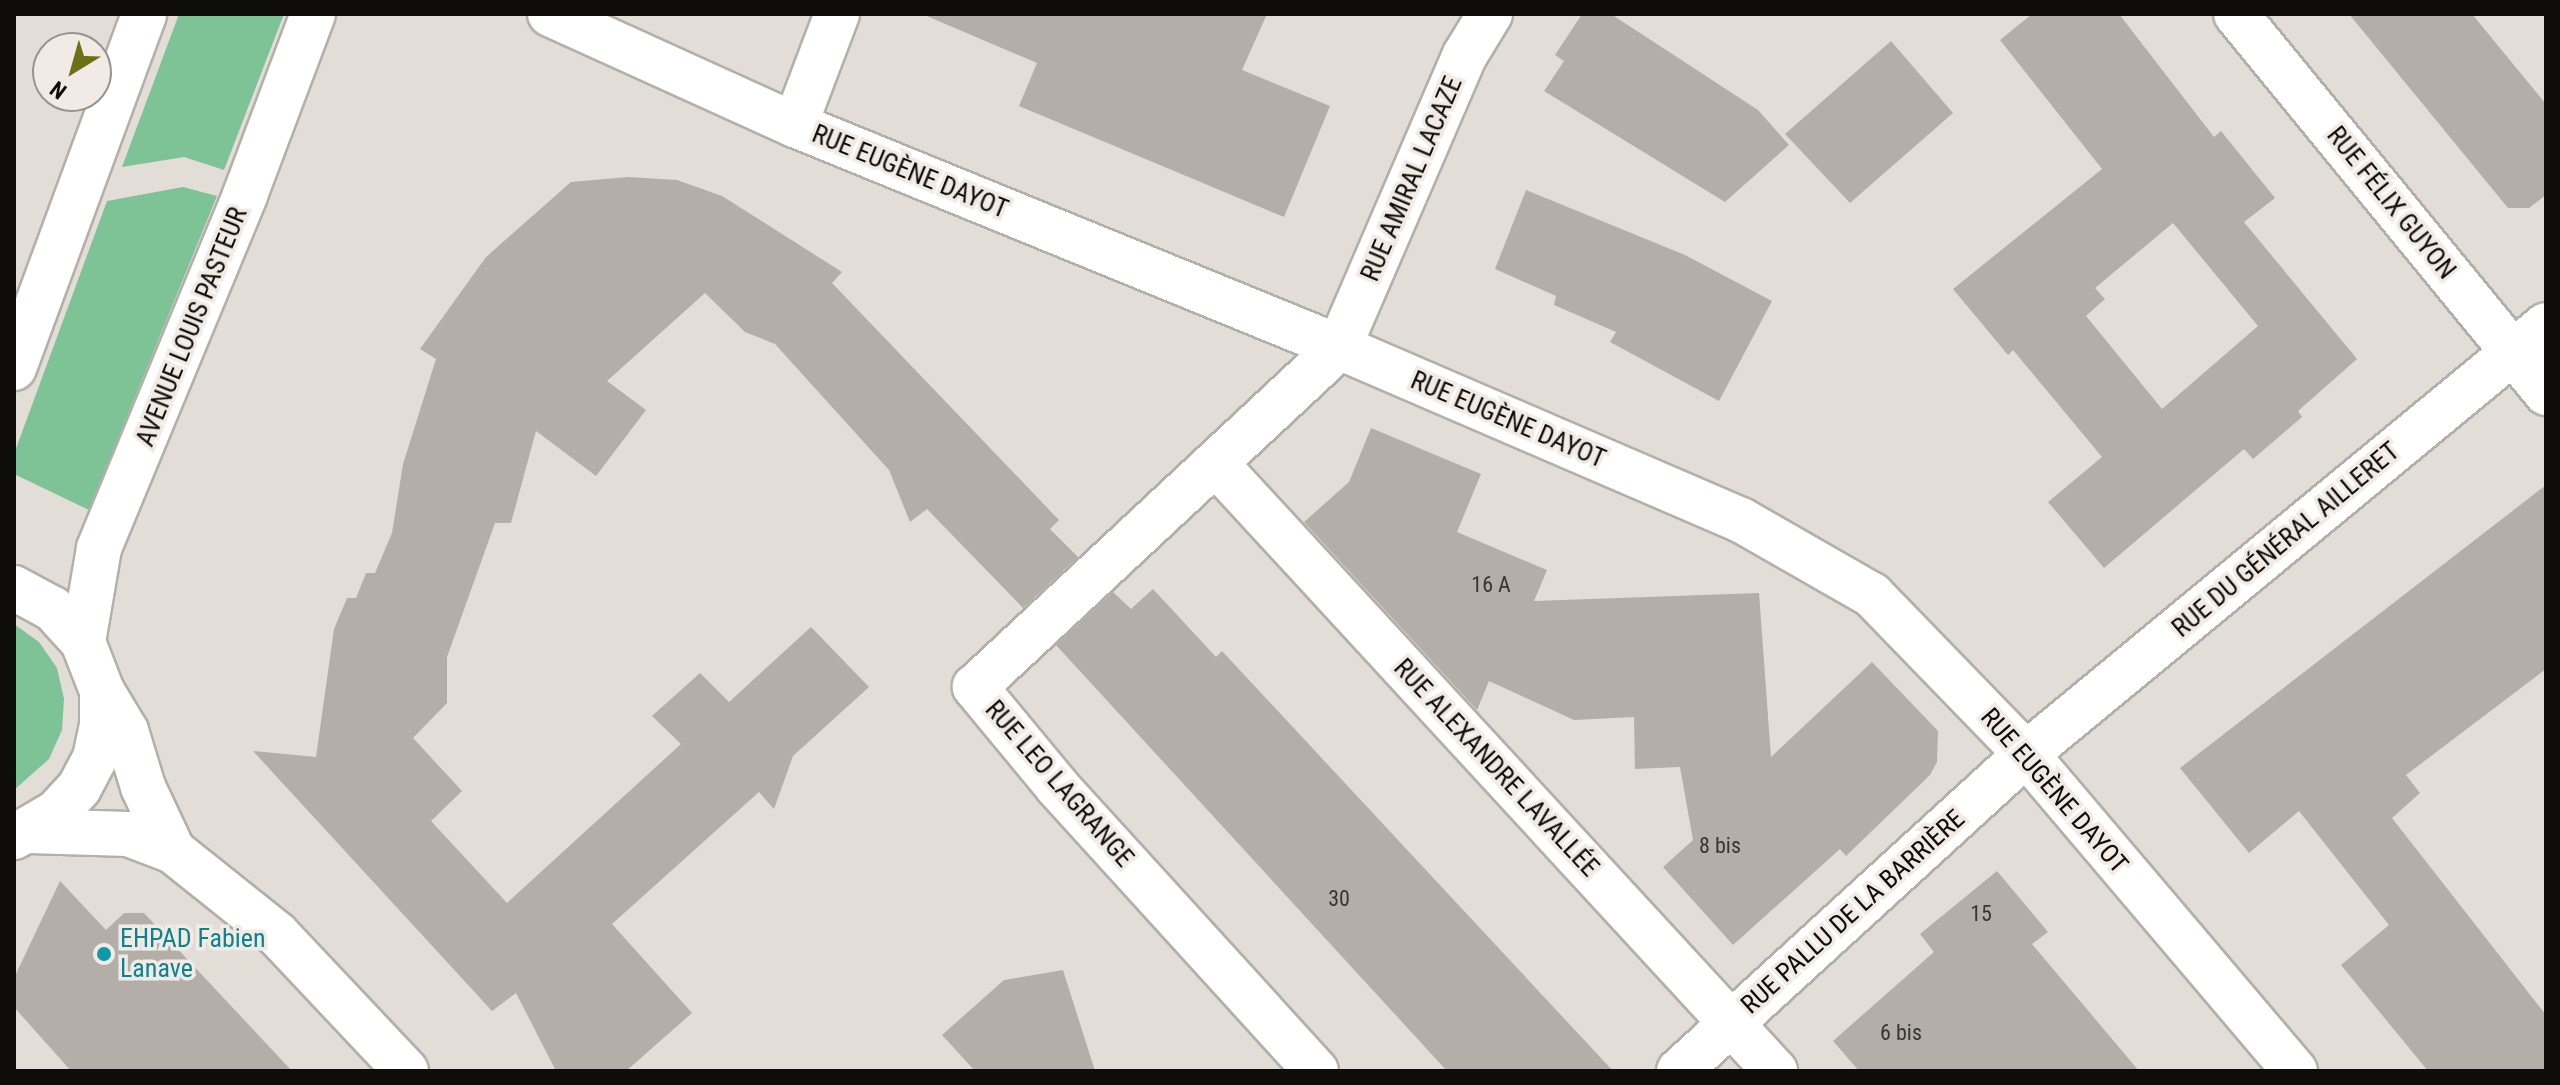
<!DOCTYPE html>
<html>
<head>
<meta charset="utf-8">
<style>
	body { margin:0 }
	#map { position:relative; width:2560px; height:1085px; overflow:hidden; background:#e3ddd8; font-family:"Roboto Condensed",sans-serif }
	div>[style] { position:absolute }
	.green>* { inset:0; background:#7dc396 }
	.building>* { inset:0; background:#b3aea8 }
	.roads { filter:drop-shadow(2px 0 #b5afa9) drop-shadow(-2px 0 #b5afa9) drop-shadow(0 2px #b5afa9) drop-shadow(0 -2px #b5afa9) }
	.street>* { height:44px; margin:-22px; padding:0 22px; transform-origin:22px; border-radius:22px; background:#fff }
	.secondary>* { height:44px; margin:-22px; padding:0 22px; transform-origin:22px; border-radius:22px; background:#fff }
	.primary>* { height:44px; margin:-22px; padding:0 22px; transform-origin:22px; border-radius:22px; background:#fff }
	.dots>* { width:22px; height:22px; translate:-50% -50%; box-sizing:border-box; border:4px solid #f1eae5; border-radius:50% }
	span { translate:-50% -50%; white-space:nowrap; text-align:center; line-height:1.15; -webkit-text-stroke:7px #f1eae5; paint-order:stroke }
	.number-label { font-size:22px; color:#383532 }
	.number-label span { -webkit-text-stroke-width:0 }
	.street-label { font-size:26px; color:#0f0d0b }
	.culture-label { font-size:26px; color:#0d838f }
	.left { translate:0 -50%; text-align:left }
	.frame { position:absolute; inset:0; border:16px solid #0f0d0b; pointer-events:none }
	.north { position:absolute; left:32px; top:32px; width:80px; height:80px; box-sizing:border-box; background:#f1eae5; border:2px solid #97928e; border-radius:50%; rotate:217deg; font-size:22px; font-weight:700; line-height:32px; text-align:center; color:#0f0d0b }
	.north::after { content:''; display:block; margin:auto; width:28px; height:36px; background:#6d7015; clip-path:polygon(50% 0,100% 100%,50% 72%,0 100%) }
</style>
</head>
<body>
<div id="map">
	<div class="green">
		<div style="clip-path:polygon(179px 14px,284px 14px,224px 170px,184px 157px,122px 167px)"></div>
		<div style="clip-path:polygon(183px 187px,217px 196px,89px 510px,14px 474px,14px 454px,107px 201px)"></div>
		<div style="clip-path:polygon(14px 624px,39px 642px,57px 668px,64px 699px,62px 730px,49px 759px,14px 790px)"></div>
	</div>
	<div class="building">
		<div style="clip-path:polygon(922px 14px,1267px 14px,1242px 70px,1330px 106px,1284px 217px,1019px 106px,1037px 63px)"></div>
		<div style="clip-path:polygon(1582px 14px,1611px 14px,1758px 110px,1789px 145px,1725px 202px,1544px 91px,1564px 61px,1555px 55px)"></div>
		<div style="clip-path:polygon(evenodd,2032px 14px,2119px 14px,2214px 137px,2221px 131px,2275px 198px,2244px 222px,2357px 359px,2298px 411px,2302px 417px,2253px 459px,2244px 449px,2104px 568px,2048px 502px,2102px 457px,2013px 350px,2008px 355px,1953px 289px,2102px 169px,2000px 40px,2032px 14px,2173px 223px,2258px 326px,2162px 409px,2086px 316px,2105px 299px,2095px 288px,2173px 223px)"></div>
		<div style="clip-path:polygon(2349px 14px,2472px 14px,2546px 104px,2546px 195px,2529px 208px,2508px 208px)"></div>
		<div style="clip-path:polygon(1891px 41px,1953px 113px,1850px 203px,1785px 134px)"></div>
		<div style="clip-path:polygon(628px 177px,677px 180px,722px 196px,842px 272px,832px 283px,1059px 520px,1050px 529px,1078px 557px,1023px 608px,927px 509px,910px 522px,889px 470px,775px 344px,745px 332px,705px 293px,607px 381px,646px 410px,596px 476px,536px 431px,511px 523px,495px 523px,447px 657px,447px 703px,413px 738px,462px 791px,431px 821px,507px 903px,681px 744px,652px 716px,700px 673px,729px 702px,811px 627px,869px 687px,793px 756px,774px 809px,759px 792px,612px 924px,692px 1013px,626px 1071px,556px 1071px,516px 993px,492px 1011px,253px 751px,316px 757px,334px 629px,347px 598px,356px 598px,366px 573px,375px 573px,392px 533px,403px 464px,436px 359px,420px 349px,486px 257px,571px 182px)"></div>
		<div style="clip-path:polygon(1526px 190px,1685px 255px,1772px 301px,1719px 401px,1610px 342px,1616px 332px,1554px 305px,1556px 296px,1495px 269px)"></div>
		<div style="clip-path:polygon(1371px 428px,1481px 474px,1457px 532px,1547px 570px,1534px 601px,1759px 593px,1771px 757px,1872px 662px,1938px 731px,1937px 762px,1930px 775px,1846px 856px,1840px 849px,1733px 945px,1663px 867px,1693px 840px,1680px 767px,1635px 769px,1634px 717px,1574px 720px,1489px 681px,1477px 710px,1304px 522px,1349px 482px)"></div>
		<div style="clip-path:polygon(2546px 485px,2546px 669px,2406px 775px,2420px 793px,2392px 818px,2546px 1015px,2546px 1071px,2428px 1071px,2341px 965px,2389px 925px,2299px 811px,2249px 853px,2180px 768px)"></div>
		<div style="clip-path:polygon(1153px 589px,1216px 657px,1222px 651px,1613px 1071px,1447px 1071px,1056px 645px,1113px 592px,1131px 609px)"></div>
		<div style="clip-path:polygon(1997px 871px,2048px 932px,2032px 944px,2139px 1071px,1859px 1071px,1833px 1041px,1934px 952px,1920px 934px)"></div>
		<div style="clip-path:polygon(60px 881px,106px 930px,124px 913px,144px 913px,292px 1071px,71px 1071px,14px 1007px,14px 978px)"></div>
		<div style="clip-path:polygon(1063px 970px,1095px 1071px,975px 1071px,942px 1035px,1004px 980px)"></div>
	</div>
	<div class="roads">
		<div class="street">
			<div style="left:550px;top:14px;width:269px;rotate:24.4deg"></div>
			<div style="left:795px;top:125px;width:588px;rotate:22.2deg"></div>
			<div style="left:1339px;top:347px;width:438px;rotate:23.3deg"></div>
			<div style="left:1741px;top:520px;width:151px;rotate:29.8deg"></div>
			<div style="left:1872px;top:595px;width:221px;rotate:45.9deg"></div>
			<div style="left:2026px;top:754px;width:416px;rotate:49.7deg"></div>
			<div style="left:2236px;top:14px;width:490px;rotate:50.7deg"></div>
			<div style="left:795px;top:125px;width:119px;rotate:-69.3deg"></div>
			<div style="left:1217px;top:465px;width:824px;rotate:47.36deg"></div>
			<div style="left:1316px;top:1071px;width:385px;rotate:-132.3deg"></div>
			<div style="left:1057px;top:786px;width:129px;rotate:-129.6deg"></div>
			<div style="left:975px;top:687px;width:498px;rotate:-43deg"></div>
			<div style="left:1339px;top:347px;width:318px;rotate:-66.7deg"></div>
			<div style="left:1465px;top:55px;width:48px;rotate:-58.6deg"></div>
			<div style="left:1679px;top:1071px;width:470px;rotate:-42.4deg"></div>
			<div style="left:2026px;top:754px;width:674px;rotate:-39.52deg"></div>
		</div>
		<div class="secondary">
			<div style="left:102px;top:691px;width:47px;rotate:59deg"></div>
			<div style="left:126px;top:731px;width:59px;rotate:73.1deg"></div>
			<div style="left:143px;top:787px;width:71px;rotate:64.9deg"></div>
			<div style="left:29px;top:831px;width:99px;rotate:1.7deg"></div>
			<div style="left:128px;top:834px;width:48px;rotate:20.7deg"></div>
			<div style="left:173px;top:851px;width:133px;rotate:38.6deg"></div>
			<div style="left:277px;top:934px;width:188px;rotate:46.7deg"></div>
		</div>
		<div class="primary">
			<div style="left:14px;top:368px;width:377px;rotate:-69.8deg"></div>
			<div style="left:14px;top:588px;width:44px;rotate:28.3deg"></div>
			<div style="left:53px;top:609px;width:45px;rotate:47.7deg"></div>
			<div style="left:83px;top:642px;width:53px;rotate:68.8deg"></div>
			<div style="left:102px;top:691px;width:34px;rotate:90deg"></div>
			<div style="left:102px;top:725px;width:34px;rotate:102deg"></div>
			<div style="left:95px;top:758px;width:34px;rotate:118deg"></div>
			<div style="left:79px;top:788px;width:33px;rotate:133deg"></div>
			<div style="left:57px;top:812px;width:50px;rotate:149.8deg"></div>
			<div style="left:83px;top:642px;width:95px;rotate:-80.3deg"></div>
			<div style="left:99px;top:548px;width:382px;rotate:-67.5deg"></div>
			<div style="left:245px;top:195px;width:193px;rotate:-69.4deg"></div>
		</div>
	</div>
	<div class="dots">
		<div style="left:104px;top:954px;background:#0f9aa8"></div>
	</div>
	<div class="number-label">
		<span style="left:1491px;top:585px">16 A</span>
		<span style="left:1720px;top:846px">8 bis</span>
		<span style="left:1339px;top:899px">30</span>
		<span style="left:1981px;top:914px">15</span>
		<span style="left:1901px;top:1033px">6 bis</span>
	</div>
	<div class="street-label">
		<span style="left:910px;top:172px;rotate:22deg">RUE EUGÈNE DAYOT</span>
		<span style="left:1412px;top:179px;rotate:-67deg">RUE AMIRAL LACAZE</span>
		<span style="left:2391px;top:203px;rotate:51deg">RUE FÉLIX GUYON</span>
		<span style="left:192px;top:327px;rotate:-68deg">AVENUE LOUIS PASTEUR</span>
		<span style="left:1508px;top:420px;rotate:23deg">RUE EUGÈNE DAYOT</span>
		<span style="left:2286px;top:540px;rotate:-40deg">RUE DU GÉNÉRAL AILLERET</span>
		<span style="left:1496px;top:768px;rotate:47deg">RUE ALEXANDRE LAVALLÉE</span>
		<span style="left:1059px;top:784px;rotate:49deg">RUE LEO LAGRANGE</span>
		<span style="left:2054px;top:791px;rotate:49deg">RUE EUGÈNE DAYOT</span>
		<span style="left:1853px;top:912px;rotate:-42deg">RUE PALLU DE LA BARRIÈRE</span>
	</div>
	<div class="culture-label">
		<span class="left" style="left:120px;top:954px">EHPAD Fabien<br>Lanave</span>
	</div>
	<div class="frame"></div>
	<div class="north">N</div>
</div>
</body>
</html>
